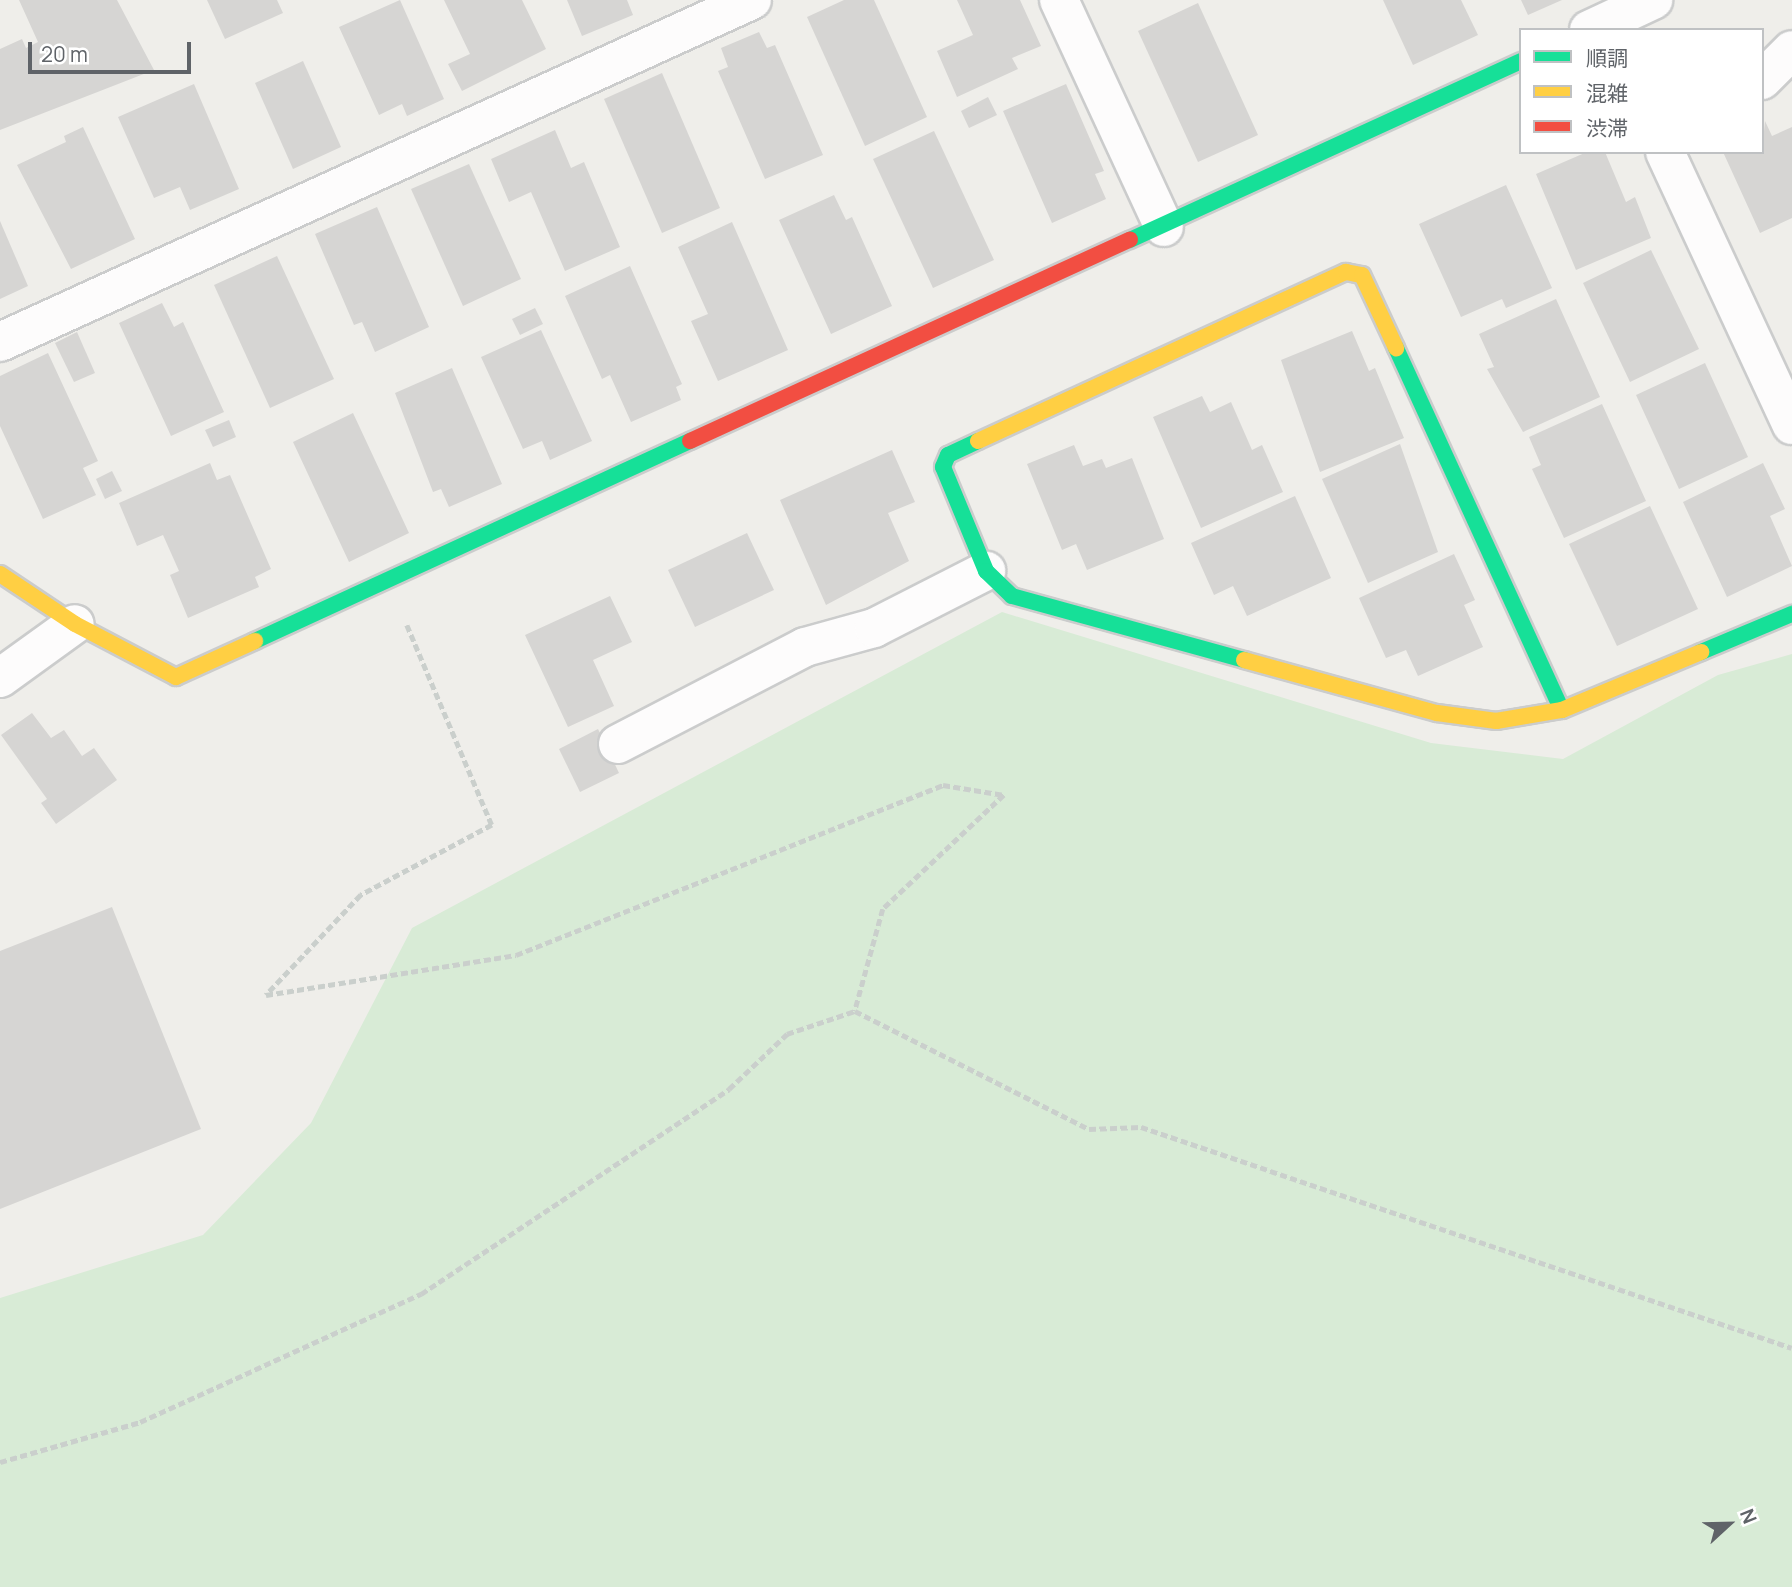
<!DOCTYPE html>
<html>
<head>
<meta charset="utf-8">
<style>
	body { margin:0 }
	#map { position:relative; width:1792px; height:1587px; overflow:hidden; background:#efeeea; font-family:Manrope,"Noto Sans JP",sans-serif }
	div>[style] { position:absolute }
	.green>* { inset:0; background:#d8ebd6 }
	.building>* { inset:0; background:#d6d5d3 }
	.path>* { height:4.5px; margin-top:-2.25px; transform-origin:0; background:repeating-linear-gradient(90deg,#cacfcc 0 7px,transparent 0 10.5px) }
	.roads { filter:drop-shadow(2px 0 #cbcccc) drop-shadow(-2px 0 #cbcccc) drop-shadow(0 2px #cbcccc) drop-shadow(0 -2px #cbcccc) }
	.street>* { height:38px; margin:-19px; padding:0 19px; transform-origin:19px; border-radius:19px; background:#fdfcfc }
	.fast>* { height:16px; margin:-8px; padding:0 8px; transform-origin:8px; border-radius:8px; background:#16e098 }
	.slow>* { height:16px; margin:-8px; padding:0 8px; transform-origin:8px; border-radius:8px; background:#ffcf43 }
	.jam>* { height:16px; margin:-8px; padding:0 8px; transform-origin:8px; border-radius:8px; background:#f24e42 }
	span { translate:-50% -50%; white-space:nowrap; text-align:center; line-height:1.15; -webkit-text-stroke:5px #fff; paint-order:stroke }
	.legend { position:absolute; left:1519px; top:28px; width:245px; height:126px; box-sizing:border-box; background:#fff; border:2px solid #bfc1c3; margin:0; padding:9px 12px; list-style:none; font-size:21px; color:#5f6368 }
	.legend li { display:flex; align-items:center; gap:14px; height:35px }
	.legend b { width:35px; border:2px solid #bfc1c3 }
	.north { position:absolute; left:1694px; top:1489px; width:70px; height:70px; -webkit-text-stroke:5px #fff; paint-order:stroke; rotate:68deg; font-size:19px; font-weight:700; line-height:28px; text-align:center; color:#5f6368 }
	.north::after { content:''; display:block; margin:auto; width:24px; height:32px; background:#5f6368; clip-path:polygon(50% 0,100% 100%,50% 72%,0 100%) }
	.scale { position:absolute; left:28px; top:42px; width:163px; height:32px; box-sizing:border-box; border:4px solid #5f6368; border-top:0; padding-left:9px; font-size:21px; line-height:24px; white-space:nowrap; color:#5f6368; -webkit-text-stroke:5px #fff; paint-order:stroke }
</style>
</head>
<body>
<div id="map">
	<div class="green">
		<div style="clip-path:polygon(1002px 612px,1431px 743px,1563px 759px,1718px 675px,1792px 654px,1792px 1587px,0 1587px,0 1298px,203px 1235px,311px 1123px,412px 928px)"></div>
	</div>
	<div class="building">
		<div style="clip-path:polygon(19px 0,117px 0,154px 70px,0 130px,0 49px,22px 39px,26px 48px,38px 42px)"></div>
		<div style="clip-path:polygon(207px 0,277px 0,283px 13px,225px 39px)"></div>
		<div style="clip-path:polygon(400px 0,444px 99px,407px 116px,402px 104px,379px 115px,339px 27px)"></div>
		<div style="clip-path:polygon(444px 0,522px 0,546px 49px,462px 91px,448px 64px,470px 54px)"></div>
		<div style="clip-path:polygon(567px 0,627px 0,633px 15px,582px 36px)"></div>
		<div style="clip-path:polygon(844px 0,874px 0,927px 117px,865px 146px,807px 17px)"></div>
		<div style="clip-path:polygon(957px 0,1020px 0,1041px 46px,1012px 58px,1018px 69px,957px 97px,937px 51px,973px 35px)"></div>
		<div style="clip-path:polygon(1383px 0,1461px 0,1478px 35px,1413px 65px)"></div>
		<div style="clip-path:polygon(1521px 0,1562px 0,1528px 15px)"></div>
		<div style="clip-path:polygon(1198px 3px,1258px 135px,1198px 162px,1138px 31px)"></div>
		<div style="clip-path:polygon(759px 32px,767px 48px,775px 45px,823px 155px,765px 179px,718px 71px,728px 67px,721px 48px)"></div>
		<div style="clip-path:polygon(303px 61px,341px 147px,293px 169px,255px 83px)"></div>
		<div style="clip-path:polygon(662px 73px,720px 208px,662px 233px,604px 99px)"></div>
		<div style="clip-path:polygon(194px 84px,239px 189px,190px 210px,180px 187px,154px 198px,118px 117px)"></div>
		<div style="clip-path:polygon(1066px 84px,1104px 171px,1095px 174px,1106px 199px,1052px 223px,1003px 111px)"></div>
		<div style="clip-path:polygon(988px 97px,997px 115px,969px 128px,961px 111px)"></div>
		<div style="clip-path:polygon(1765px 121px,1772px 136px,1792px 127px,1792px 218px,1760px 233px,1723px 152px,1762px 152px)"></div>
		<div style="clip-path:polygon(83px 127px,135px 239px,71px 269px,17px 165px,66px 142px,64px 136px)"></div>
		<div style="clip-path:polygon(555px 130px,571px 168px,584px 162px,620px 247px,565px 271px,531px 192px,509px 202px,491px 159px)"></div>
		<div style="clip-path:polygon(934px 131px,994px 260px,933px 288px,873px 159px)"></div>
		<div style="clip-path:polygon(1587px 152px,1605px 152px,1626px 202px,1635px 197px,1651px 238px,1576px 270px,1536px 174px)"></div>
		<div style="clip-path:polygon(469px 164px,521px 279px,463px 306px,411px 189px)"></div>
		<div style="clip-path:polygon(1506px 185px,1552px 288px,1506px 308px,1502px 299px,1461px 317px,1419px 224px)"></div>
		<div style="clip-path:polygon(834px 195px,846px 220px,852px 217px,892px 306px,831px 334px,779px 220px)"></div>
		<div style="clip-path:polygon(377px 207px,429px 327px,375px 352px,362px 322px,354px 325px,315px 234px)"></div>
		<div style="clip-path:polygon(0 221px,28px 286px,0 299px)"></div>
		<div style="clip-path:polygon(732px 222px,788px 350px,718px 381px,691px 321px,708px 314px,678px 247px)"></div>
		<div style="clip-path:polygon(1651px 250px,1699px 349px,1630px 382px,1583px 283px)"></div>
		<div style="clip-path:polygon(277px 256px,334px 379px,270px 408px,214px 285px)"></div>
		<div style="clip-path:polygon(630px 266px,682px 384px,676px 387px,681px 400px,631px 422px,610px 375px,602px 379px,565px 296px)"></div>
		<div style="clip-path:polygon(1556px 299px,1600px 397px,1523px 432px,1487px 369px,1494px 367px,1479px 334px)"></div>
		<div style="clip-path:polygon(162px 303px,174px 327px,183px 322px,224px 412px,171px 436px,119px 323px)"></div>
		<div style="clip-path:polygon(535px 308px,543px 324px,520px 335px,512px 319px)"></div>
		<div style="clip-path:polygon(541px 330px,592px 441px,550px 460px,542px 441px,523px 449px,481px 357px)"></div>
		<div style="clip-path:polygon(1352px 331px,1369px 371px,1375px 368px,1404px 438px,1320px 472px,1281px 360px)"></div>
		<div style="clip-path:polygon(77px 332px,95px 373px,74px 382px,55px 343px)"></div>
		<div style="clip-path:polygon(48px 353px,98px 461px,83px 468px,96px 495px,43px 519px,0 426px,0 376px)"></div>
		<div style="clip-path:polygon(1705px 363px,1748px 457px,1679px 489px,1636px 395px)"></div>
		<div style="clip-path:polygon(452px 368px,502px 484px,449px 507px,441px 489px,433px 492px,395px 393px)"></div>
		<div style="clip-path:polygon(1202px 396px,1210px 412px,1231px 402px,1252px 450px,1262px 445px,1283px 492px,1201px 528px,1153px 417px)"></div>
		<div style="clip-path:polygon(1602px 404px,1646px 501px,1564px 538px,1532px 469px,1541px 465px,1529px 437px)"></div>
		<div style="clip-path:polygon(353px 413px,409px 533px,349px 562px,293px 442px)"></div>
		<div style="clip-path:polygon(229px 420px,236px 437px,213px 447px,205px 430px)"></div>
		<div style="clip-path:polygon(1400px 444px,1438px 552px,1368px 583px,1322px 479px)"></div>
		<div style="clip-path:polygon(1074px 445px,1083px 466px,1102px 459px,1106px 468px,1132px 458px,1164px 539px,1087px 570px,1076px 544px,1062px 550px,1027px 464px)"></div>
		<div style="clip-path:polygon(892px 450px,915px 502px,888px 513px,909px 561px,826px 605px,780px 500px)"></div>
		<div style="clip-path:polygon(210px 463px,217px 480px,230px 475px,271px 569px,255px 577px,259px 587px,188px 618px,170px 575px,179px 571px,163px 535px,137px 546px,119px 503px)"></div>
		<div style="clip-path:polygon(1763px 463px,1785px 509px,1770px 516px,1792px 566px,1727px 597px,1683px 502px)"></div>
		<div style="clip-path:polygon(112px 471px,122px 491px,105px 499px,96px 479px)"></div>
		<div style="clip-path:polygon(1295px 496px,1331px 578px,1247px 616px,1233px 586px,1214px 595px,1191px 543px)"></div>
		<div style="clip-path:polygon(1650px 506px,1698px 609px,1617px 646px,1569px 544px)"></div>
		<div style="clip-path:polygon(747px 533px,774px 590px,695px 627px,668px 570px)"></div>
		<div style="clip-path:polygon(1454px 554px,1475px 600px,1464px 605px,1483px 647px,1418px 676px,1406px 650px,1386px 658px,1359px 598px)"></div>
		<div style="clip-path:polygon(610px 596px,632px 642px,593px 660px,614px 706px,568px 727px,525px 635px)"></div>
		<div style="clip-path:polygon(32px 713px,51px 738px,64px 730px,82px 756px,94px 748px,117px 780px,56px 824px,41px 803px,47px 799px,1px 735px)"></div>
		<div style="clip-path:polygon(598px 729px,619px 773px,580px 792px,559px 749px)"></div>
		<div style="clip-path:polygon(112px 907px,201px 1129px,0 1209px,0 951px)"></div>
	</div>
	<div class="path">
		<div style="left:407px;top:625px;width:217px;rotate:67deg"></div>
		<div style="left:492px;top:825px;width:149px;rotate:151.9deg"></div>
		<div style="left:361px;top:895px;width:138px;rotate:133.5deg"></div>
		<div style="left:266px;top:995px;width:253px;rotate:-9.1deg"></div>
		<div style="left:516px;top:955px;width:460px;rotate:-21.7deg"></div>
		<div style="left:943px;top:785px;width:62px;rotate:9.3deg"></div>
		<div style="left:1004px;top:795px;width:166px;rotate:136.7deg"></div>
		<div style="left:883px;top:909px;width:106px;rotate:105.4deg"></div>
		<div style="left:0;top:1462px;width:146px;rotate:-15.9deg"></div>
		<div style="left:140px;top:1422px;width:309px;rotate:-24.5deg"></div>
		<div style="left:421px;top:1294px;width:370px;rotate:-33.6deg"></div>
		<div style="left:729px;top:1089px;width:80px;rotate:-43.5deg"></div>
		<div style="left:787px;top:1034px;width:72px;rotate:-18.7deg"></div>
		<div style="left:855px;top:1011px;width:262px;rotate:26.8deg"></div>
		<div style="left:1089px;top:1129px;width:52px;rotate:-2.2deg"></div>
		<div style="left:1141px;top:1127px;width:687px;rotate:18.75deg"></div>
	</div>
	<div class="roads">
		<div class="street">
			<div style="left:1059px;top:0;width:250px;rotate:65.2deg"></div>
			<div style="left:1589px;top:30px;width:71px;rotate:-25.1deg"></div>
			<div style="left:1762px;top:80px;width:42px;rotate:-45deg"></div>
			<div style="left:1665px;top:152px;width:301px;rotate:65.1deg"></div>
			<div style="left:0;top:342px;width:826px;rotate:-24.46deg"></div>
			<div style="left:0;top:678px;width:92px;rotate:-35.8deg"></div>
			<div style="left:618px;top:744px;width:211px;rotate:-27.4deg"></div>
			<div style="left:805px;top:647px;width:72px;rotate:-15.4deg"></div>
			<div style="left:874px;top:628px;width:126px;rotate:-27deg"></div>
		</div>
		<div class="fast">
			<div style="left:1130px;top:240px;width:430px;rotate:-24.6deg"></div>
			<div style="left:1396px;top:348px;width:398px;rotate:65.4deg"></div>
			<div style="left:978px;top:441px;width:33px;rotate:155deg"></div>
			<div style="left:948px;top:455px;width:13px;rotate:113deg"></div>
			<div style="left:943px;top:467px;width:113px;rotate:67.5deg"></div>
			<div style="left:986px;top:571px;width:36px;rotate:44deg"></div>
			<div style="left:1012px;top:596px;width:241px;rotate:15.4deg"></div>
			<div style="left:255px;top:641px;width:479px;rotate:-24.7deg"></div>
			<div style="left:1701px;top:652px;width:99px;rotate:-22.7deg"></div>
		</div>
		<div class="slow">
			<div style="left:978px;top:441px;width:405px;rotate:-24.7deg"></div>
			<div style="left:1346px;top:272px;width:16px;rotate:11deg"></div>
			<div style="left:1362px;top:275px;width:81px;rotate:65deg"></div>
			<div style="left:0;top:574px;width:90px;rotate:33.7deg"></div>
			<div style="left:75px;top:624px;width:114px;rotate:27.7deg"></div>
			<div style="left:176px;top:677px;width:87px;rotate:-24.5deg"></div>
			<div style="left:1244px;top:660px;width:200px;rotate:15.4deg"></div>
			<div style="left:1437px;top:713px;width:60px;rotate:7.7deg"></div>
			<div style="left:1496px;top:721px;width:67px;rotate:-9.5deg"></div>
			<div style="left:1562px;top:710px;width:151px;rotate:-22.6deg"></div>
		</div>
		<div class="jam">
			<div style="left:690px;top:441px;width:484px;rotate:-24.6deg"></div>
		</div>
	</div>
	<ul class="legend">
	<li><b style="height:9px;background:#16e098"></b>順調</li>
	<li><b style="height:9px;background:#ffcf43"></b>混雑</li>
	<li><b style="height:9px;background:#f24e42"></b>渋滞</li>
	</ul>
	<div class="north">N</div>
	<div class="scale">20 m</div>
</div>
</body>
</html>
